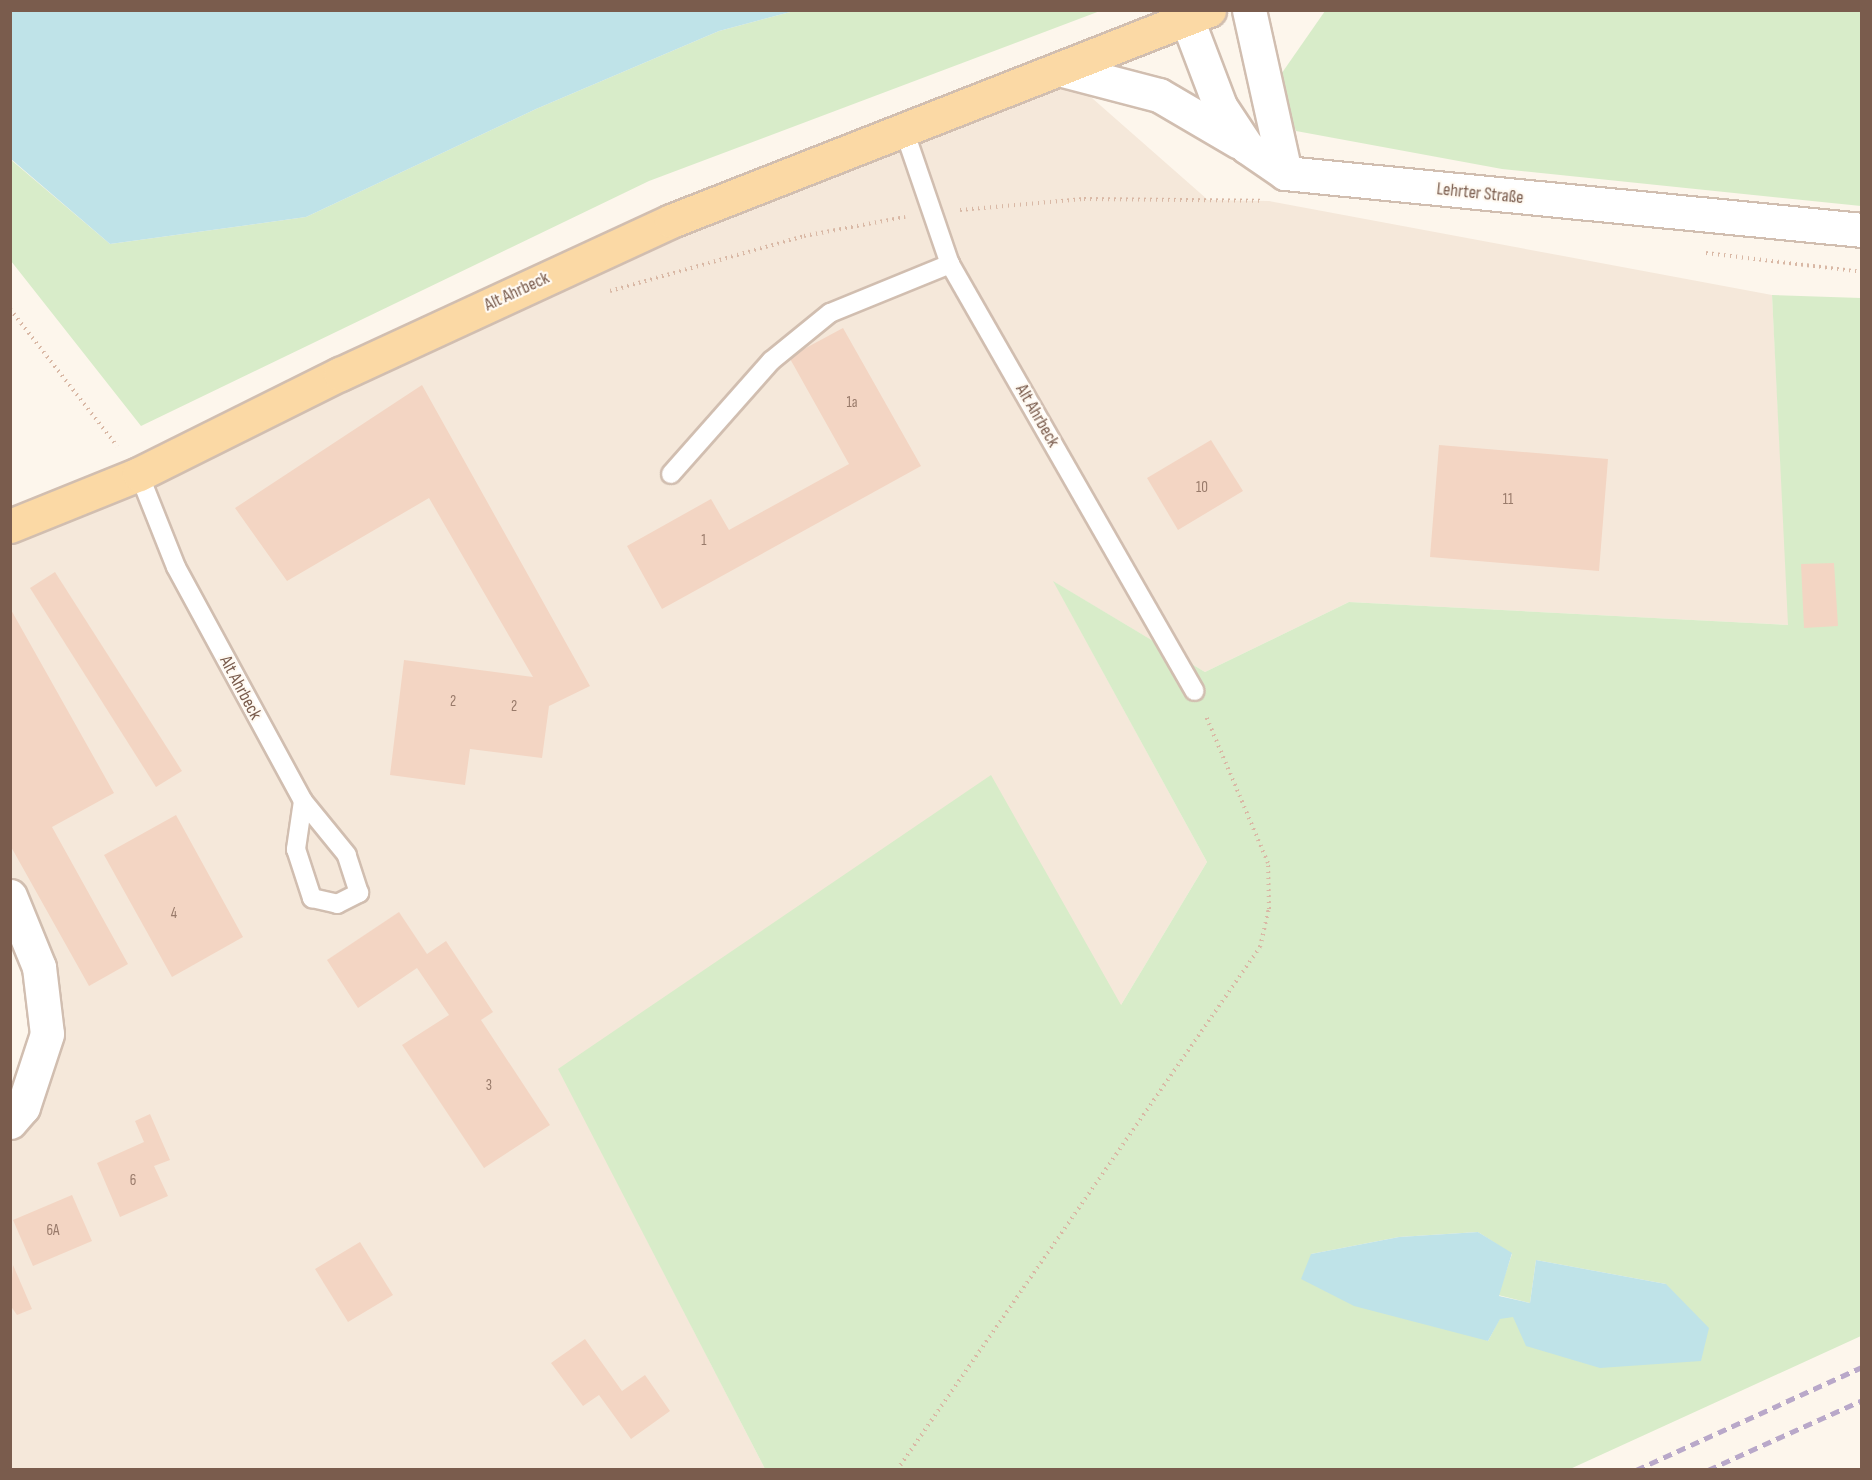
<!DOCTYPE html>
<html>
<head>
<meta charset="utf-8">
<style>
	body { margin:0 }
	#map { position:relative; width:1872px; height:1480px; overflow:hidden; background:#fdf6ec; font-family:"Sofia Sans Condensed",sans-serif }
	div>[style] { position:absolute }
	.residential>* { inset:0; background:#f5e8da }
	.green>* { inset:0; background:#d8ecc9 }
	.water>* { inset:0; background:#bfe3e8 }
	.building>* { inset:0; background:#f3d5c3 }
	.path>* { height:4px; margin-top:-2px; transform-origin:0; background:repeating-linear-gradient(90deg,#d9b8a5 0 1.5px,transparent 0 6px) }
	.roads { filter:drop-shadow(2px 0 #d1beb0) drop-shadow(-2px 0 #d1beb0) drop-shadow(0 2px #d1beb0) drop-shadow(0 -2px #d1beb0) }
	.service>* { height:18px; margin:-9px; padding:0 9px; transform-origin:9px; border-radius:9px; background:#fff }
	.minor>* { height:33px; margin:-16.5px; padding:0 16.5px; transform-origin:16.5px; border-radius:16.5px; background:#fff }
	.primary>* { height:33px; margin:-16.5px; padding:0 16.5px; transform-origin:16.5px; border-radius:16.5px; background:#fbd9a5 }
	.rail>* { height:4.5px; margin-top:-2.25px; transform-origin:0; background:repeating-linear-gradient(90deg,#b9a8c9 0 9px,transparent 0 15px) }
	span { translate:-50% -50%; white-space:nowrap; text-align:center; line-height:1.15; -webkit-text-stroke:4.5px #fffaf3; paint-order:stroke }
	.number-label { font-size:15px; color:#987a6a }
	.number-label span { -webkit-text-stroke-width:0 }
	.street-label { font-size:18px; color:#7a5c4d }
	.frame { position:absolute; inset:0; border:12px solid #7a5c4d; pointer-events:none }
</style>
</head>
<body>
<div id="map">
	<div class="residential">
		<div style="clip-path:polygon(1059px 69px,1208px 200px,1269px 201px,1772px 295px,1789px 625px,1349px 602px,1205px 672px,1054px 582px,1207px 862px,1121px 1005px,559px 1069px,765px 1469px,11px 1470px,11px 1122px,47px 1034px,11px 896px,11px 526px,340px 374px)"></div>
	</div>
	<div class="green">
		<div style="clip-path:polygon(794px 11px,1100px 11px,649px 181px,141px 426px,11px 261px,10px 159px,110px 244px,306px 217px,536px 109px,719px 31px)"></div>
		<div style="clip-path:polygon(1325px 11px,1861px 11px,1861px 206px,1502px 169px,1296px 131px,1277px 80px)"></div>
		<div style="clip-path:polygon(evenodd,1772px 295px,1861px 298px,1861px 1336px,1570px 1469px,765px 1469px,558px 1069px,991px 775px,1121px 1005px,1207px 862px,1053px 581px,1205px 672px,1349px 602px,1788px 625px,1772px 295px,1478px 1232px,1512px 1254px,1498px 1295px,1530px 1303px,1536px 1260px,1666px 1284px,1500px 1318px,1488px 1341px,1311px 1254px,1399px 1237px,1478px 1232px)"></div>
	</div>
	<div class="water">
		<div style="clip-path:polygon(11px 10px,794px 10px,794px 11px,719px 31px,536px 109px,306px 217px,110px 244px,11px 159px)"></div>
		<div style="clip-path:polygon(1478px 1232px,1512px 1253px,1499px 1296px,1530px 1303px,1536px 1260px,1666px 1284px,1709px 1328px,1701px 1361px,1600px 1368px,1526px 1346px,1513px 1317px,1500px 1319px,1488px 1341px,1354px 1306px,1301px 1279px,1311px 1254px,1399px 1237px)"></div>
	</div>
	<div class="building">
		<div style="clip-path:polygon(843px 328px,921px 466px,662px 609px,627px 546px,711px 499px,729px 530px,849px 464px,789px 357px)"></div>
		<div style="clip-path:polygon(422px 385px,590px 686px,549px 706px,542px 758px,470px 749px,465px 785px,390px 775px,404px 660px,533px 677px,429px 498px,287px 581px,235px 508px)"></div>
		<div style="clip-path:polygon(1211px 440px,1243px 491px,1178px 530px,1147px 478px)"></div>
		<div style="clip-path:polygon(1439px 445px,1608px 459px,1599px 571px,1430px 557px)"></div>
		<div style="clip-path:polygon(1834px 563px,1838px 626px,1804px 628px,1801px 564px)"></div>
		<div style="clip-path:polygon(55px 572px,182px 771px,156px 787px,30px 588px)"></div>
		<div style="clip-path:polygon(10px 608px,114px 793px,52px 827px,128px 964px,89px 986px,10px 845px)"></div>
		<div style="clip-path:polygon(176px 815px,243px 937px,172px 977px,104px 855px)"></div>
		<div style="clip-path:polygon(399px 912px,427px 954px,446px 941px,493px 1012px,481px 1020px,550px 1125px,484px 1168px,402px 1045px,449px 1015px,417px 968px,358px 1008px,327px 960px)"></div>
		<div style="clip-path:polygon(150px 1114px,170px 1160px,154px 1166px,168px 1196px,120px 1217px,97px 1163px,144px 1142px,135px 1121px)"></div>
		<div style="clip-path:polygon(72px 1195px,92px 1241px,33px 1266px,13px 1220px)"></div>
		<div style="clip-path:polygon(360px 1242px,393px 1295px,348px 1322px,315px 1269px)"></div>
		<div style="clip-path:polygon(13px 1265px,32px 1309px,17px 1315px,10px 1305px)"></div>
		<div style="clip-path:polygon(585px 1339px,622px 1391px,645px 1375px,670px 1411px,631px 1439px,599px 1395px,583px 1406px,551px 1363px)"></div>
	</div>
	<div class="path">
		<div style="left:960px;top:210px;width:124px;rotate:-5.1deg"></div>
		<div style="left:1084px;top:199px;width:177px;rotate:0.6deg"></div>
		<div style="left:1706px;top:253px;width:157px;rotate:6.9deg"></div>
		<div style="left:610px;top:291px;width:202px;rotate:-15.8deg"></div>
		<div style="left:804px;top:236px;width:103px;rotate:-10.7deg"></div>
		<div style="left:10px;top:309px;width:174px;rotate:52deg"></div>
		<div style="left:897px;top:1470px;width:637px;rotate:-55.24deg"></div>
		<div style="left:1260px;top:947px;width:39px;rotate:-77deg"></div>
		<div style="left:1269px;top:909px;width:46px;rotate:-91.2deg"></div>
		<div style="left:1268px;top:863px;width:160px;rotate:-112.9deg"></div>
	</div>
	<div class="roads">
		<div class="service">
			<div style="left:904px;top:130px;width:142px;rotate:71.1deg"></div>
			<div style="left:950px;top:264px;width:492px;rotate:60.2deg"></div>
			<div style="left:139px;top:474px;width:100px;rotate:68.3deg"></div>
			<div style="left:176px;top:567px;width:266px;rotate:61.5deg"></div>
			<div style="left:303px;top:801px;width:49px;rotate:98.3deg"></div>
			<div style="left:296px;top:849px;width:52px;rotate:71.9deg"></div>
			<div style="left:312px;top:898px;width:26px;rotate:13deg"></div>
			<div style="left:337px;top:904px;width:25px;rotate:-27deg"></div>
			<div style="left:359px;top:893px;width:40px;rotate:-108deg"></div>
			<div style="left:347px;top:855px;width:70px;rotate:-129.2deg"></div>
			<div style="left:671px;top:474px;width:151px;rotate:-48.5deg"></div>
			<div style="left:771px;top:361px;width:76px;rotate:-39.1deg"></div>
			<div style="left:830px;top:313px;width:130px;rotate:-22.2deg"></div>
		</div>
		<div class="minor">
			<div style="left:1249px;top:10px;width:167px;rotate:77.5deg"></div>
			<div style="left:1187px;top:19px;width:93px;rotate:69.2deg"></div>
			<div style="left:1220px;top:106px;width:49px;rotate:56.6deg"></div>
			<div style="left:1247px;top:147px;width:46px;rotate:34.4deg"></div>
			<div style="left:1285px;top:173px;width:580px;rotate:5.64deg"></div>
			<div style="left:1059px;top:69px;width:103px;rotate:14.6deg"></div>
			<div style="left:1159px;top:95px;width:93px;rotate:30.4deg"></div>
			<div style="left:10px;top:896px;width:77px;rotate:67.8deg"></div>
			<div style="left:39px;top:967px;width:67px;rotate:83.2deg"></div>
			<div style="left:47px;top:1034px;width:77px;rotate:108.2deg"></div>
			<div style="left:23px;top:1107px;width:20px;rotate:131deg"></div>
		</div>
		<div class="primary">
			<div style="left:10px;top:526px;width:139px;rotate:-22deg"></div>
			<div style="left:139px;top:474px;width:225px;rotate:-26.5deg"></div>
			<div style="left:340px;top:374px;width:365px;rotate:-24.8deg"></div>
			<div style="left:671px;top:221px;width:578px;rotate:-21.41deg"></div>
		</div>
	</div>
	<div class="rail">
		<div style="left:1636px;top:1470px;width:248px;rotate:-24.5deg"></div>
		<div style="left:1708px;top:1470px;width:169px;rotate:-24.4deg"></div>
	</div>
	<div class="number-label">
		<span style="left:852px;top:403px">1a</span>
		<span style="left:1202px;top:488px">10</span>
		<span style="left:1508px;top:500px">11</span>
		<span style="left:704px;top:541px">1</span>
		<span style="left:453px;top:702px">2</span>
		<span style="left:514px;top:707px">2</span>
		<span style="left:174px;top:914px">4</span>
		<span style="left:489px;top:1086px">3</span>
		<span style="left:133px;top:1181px">6</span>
		<span style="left:53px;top:1231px">6A</span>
	</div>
	<div class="street-label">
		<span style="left:1480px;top:194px;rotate:6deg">Lehrter Straße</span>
		<span style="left:517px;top:292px;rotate:-25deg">Alt Ahrbeck</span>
		<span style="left:1037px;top:416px;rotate:60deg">Alt Ahrbeck</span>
		<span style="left:240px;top:688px;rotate:62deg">Alt Ahrbeck</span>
	</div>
	<div class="frame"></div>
</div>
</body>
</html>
